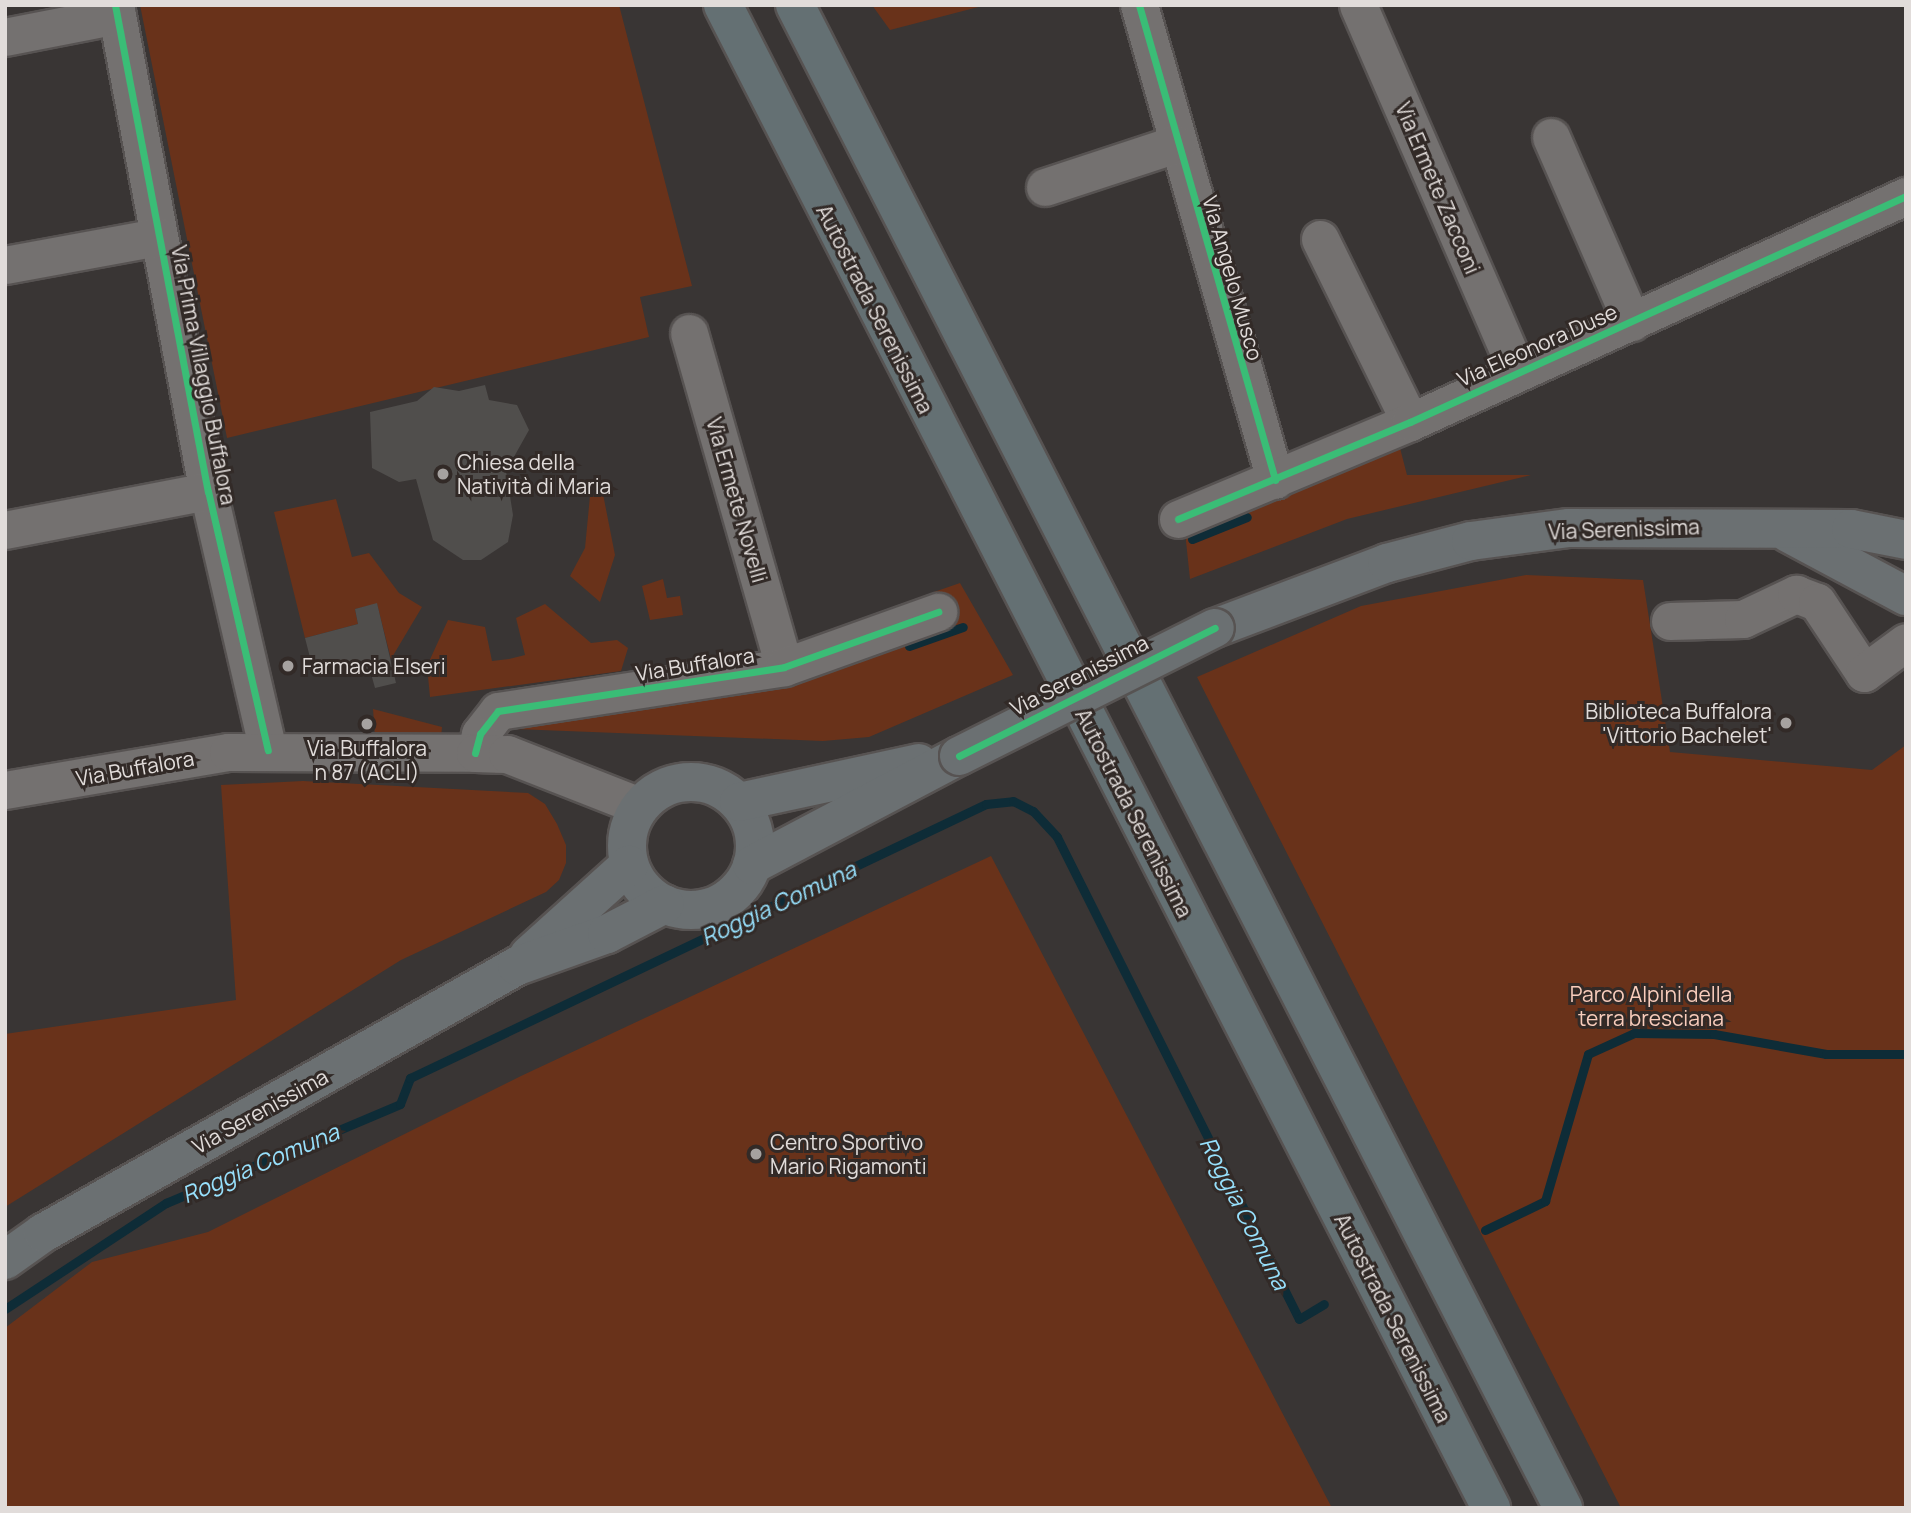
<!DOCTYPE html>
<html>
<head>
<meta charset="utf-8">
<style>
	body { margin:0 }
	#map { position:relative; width:1911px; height:1513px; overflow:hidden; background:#393534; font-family:Manrope,sans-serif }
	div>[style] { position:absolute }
	.green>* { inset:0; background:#69321a }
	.stream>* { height:9px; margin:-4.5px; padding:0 4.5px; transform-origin:4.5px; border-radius:4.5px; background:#0e2c37 }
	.building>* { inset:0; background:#504e4c }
	.roads { filter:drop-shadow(2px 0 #575352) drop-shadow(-2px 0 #575352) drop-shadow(0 2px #575352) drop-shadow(0 -2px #575352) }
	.street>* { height:37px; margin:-18.5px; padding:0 18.5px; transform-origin:18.5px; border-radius:18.5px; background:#747170 }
	.primary>* { height:38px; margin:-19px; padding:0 19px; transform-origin:19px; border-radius:19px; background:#6b7072 }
	.primary>.ring { margin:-19px; padding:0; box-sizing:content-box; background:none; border:38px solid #6b7072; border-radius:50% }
	.highway>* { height:38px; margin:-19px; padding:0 19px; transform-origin:19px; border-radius:19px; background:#647073 }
	.bridges { filter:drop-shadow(2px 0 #575352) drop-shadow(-2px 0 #575352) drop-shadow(0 2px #575352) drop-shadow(0 -2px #575352) }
	.primary-bridge>* { height:38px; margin:-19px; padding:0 19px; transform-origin:19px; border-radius:19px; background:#6b7072 }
	.cycleway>* { height:7px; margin:-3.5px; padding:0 3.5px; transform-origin:3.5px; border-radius:3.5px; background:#3abd76 }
	.dots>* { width:19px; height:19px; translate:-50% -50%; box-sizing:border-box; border:4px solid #322a27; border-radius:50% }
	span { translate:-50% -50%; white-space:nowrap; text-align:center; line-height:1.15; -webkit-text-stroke:6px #322a27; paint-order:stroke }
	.street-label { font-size:21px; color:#e1dcda }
	.poi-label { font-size:21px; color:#e1dcda }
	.left { translate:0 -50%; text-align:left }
	.right { translate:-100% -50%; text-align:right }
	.park-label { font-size:21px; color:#f9cdbc }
	.water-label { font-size:23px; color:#97e0fc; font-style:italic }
	.frame { position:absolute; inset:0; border:7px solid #e1dcda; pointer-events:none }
</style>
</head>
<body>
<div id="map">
	<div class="green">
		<div style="clip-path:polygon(140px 5px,619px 5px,692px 286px,640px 297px,649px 337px,227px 438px)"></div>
		<div style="clip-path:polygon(872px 5px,986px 5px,890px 30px)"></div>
		<div style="clip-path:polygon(1400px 448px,1407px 475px,1531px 475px,1347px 519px,1190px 579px,1185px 532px)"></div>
		<div style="clip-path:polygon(603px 494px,615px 555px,600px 602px,570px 576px,585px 548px,590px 496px)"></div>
		<div style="clip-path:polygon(336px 499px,352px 557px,369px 553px,399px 593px,422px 607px,391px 659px,377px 604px,355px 609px,358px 624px,305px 638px,274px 512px)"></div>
		<div style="clip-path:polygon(1526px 575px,1643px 580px,1670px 752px,1872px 770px,1906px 745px,1906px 1508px,1621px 1508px,1197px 677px,1361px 606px)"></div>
		<div style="clip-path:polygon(663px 579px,667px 598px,680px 596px,683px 615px,650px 620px,642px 586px)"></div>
		<div style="clip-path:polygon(960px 583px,1013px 675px,869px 737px,823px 741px,515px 729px,791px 682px,950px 626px,934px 592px)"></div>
		<div style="clip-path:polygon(545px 604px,591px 643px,617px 640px,628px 648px,621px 671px,430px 697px,427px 666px,448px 620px,485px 627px,492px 661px,509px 659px,525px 655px,516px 618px)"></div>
		<div style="clip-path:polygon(373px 709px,442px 727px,441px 737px,375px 736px)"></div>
		<div style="clip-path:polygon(303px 781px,528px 793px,545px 804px,557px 824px,566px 845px,566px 863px,559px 880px,546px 892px,401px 960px,5px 1207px,5px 1034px,236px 1000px,221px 785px)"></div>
		<div style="clip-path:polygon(991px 856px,1332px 1508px,5px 1508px,5px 1328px,92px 1262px,208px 1232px,521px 1076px)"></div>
	</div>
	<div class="stream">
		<div style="left:1192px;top:539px;width:59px;rotate:-21.8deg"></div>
		<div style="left:909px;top:646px;width:57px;rotate:-19.4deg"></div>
		<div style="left:1485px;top:1230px;width:67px;rotate:-25.8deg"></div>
		<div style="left:1545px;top:1201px;width:153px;rotate:-73.7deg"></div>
		<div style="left:1588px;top:1054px;width:51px;rotate:-24.5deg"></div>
		<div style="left:1634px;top:1033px;width:80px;rotate:0.7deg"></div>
		<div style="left:1714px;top:1034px;width:114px;rotate:10.1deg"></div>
		<div style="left:1826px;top:1054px;width:80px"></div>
		<div style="left:5px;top:1309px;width:193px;rotate:-33.4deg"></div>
		<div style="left:166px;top:1203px;width:254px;rotate:-22.9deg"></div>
		<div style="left:400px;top:1104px;width:28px;rotate:-69deg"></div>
		<div style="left:410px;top:1078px;width:638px;rotate:-25.44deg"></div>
		<div style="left:986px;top:804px;width:27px;rotate:-6deg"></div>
		<div style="left:1013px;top:801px;width:22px;rotate:27deg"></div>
		<div style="left:1033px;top:811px;width:35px;rotate:47deg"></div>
		<div style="left:1057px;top:837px;width:539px;rotate:63.34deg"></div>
		<div style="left:1299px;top:1319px;width:29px;rotate:-31deg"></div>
	</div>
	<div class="building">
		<div style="clip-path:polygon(485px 385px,489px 400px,517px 405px,529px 430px,506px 471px,513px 515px,508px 542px,481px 560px,463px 560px,433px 540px,416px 479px,399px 482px,372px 468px,370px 412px,417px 401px,434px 387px,459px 391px)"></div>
		<div style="clip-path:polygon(377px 603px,396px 683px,375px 688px,370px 670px,357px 673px,355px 661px,313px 669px,305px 638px,358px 624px,355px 609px)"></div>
	</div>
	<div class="roads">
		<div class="street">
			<div style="left:115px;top:5px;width:495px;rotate:79.2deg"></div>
			<div style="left:208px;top:491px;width:266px;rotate:77deg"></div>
			<div style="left:1139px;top:5px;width:494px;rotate:74deg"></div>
			<div style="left:1358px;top:5px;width:399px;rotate:66.5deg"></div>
			<div style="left:5px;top:37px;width:114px;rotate:-11.1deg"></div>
			<div style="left:1551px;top:137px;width:202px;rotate:66.4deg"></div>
			<div style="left:1045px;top:187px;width:138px;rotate:-18.2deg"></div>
			<div style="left:1320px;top:239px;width:204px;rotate:63.8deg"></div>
			<div style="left:5px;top:265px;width:156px;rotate:-10.4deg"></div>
			<div style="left:689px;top:333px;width:347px;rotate:74.1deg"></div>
			<div style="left:1178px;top:519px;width:251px;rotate:-22.7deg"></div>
			<div style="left:1410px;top:422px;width:545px;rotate:-24.5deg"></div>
			<div style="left:5px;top:530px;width:207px;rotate:-10.9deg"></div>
			<div style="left:1670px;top:621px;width:73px;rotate:-1.6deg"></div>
			<div style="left:1743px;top:619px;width:59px;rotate:-25.3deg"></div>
			<div style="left:1796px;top:594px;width:22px;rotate:21deg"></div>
			<div style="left:1817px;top:602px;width:85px;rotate:56.5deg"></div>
			<div style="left:1864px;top:673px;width:52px;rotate:-36.4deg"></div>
			<div style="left:475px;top:753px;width:20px;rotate:-75deg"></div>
			<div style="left:480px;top:734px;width:29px;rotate:-52deg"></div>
			<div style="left:498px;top:711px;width:289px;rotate:-8.7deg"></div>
			<div style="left:784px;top:667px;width:164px;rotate:-19.7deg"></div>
			<div style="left:5px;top:790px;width:226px;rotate:-9.7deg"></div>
			<div style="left:228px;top:752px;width:247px;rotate:0.2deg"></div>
			<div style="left:475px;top:753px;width:32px;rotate:2deg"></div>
			<div style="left:507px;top:754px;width:143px;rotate:21.4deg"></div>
		</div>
		<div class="primary">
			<div style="left:1788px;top:533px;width:134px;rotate:28.1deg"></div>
			<div style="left:1215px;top:628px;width:184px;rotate:-20.7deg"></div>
			<div style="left:1387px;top:563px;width:87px;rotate:-14.7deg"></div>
			<div style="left:1471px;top:541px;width:99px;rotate:-7.6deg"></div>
			<div style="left:1569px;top:528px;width:282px;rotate:0.2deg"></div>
			<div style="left:1851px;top:529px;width:56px;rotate:11.3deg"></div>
			<div class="ring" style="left:627px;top:782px;width:90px;height:90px"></div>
			<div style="left:739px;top:802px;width:184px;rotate:-12.2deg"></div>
			<div style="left:752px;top:865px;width:234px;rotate:-27.8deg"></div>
			<div style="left:529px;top:955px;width:135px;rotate:-42deg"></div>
			<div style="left:5px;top:1260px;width:47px;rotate:-35.4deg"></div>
			<div style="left:43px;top:1233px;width:544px;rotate:-29.39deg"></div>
			<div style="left:517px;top:966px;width:96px;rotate:-19.6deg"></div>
			<div style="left:607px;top:934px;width:65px;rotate:-27.3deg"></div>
		</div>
		<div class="highway">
			<div style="left:723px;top:5px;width:1688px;rotate:62.93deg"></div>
			<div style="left:795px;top:5px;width:1688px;rotate:62.93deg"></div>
		</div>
	</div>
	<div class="bridges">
		<div class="primary-bridge">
			<div style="left:959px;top:756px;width:286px;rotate:-26.6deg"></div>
		</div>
	</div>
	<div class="cycleway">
		<div style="left:115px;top:5px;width:495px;rotate:79.2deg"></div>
		<div style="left:208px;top:491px;width:266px;rotate:77deg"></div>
		<div style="left:1139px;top:5px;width:494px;rotate:74deg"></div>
		<div style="left:1178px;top:519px;width:251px;rotate:-22.7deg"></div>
		<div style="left:1410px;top:422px;width:545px;rotate:-24.5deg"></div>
		<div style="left:475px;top:753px;width:20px;rotate:-75deg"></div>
		<div style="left:480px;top:734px;width:29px;rotate:-52deg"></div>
		<div style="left:498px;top:711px;width:289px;rotate:-8.7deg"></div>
		<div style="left:784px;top:667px;width:164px;rotate:-19.7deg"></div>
		<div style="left:959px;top:756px;width:286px;rotate:-26.6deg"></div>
	</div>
	<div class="dots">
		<div style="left:443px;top:474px;background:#a6a2a0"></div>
		<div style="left:288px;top:666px;background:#a6a2a0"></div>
		<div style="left:1786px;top:723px;background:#a6a2a0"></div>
		<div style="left:367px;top:724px;background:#a6a2a0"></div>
		<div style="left:756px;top:1154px;background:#a6a2a0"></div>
	</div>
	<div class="street-label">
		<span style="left:1438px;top:188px;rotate:67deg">Via Ermete Zacconi</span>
		<span style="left:1233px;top:278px;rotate:74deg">Via Angelo Musco</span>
		<span style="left:875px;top:309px;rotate:63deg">Autostrada Serenissima</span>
		<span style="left:1537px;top:345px;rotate:-24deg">Via Eleonora Duse</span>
		<span style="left:204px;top:375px;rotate:79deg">Via Prima Villaggio Buffalora</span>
		<span style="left:737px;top:500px;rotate:74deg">Via Ermete Novelli</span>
		<span style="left:1624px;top:529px;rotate:-2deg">Via Serenissima</span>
		<span style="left:695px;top:664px;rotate:-9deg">Via Buffalora</span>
		<span style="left:1079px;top:675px;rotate:-27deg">Via Serenissima</span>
		<span style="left:135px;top:768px;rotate:-10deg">Via Buffalora</span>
		<span style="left:1134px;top:813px;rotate:63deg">Autostrada Serenissima</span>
		<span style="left:260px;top:1111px;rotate:-29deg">Via Serenissima</span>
		<span style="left:1393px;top:1318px;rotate:63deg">Autostrada Serenissima</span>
	</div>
	<div class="poi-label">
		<span class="left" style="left:457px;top:474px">Chiesa della<br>Natività di Maria</span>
		<span class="left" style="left:302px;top:666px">Farmacia Elseri</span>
		<span class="right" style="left:1772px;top:723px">Biblioteca Buffalora<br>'Vittorio Bachelet'</span>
		<span style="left:367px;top:760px">Via Buffalora<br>n 87 (ACLI)</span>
		<span class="left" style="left:770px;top:1154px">Centro Sportivo<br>Mario Rigamonti</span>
	</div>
	<div class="park-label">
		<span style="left:1651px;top:1006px">Parco Alpini della<br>terra bresciana</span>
	</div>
	<div class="water-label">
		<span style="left:778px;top:903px;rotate:-25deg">Roggia Comuna</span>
		<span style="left:260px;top:1163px;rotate:-23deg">Roggia Comuna</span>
		<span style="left:1245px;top:1213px;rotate:63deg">Roggia Comuna</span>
	</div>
	<div class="frame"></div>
</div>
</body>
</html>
